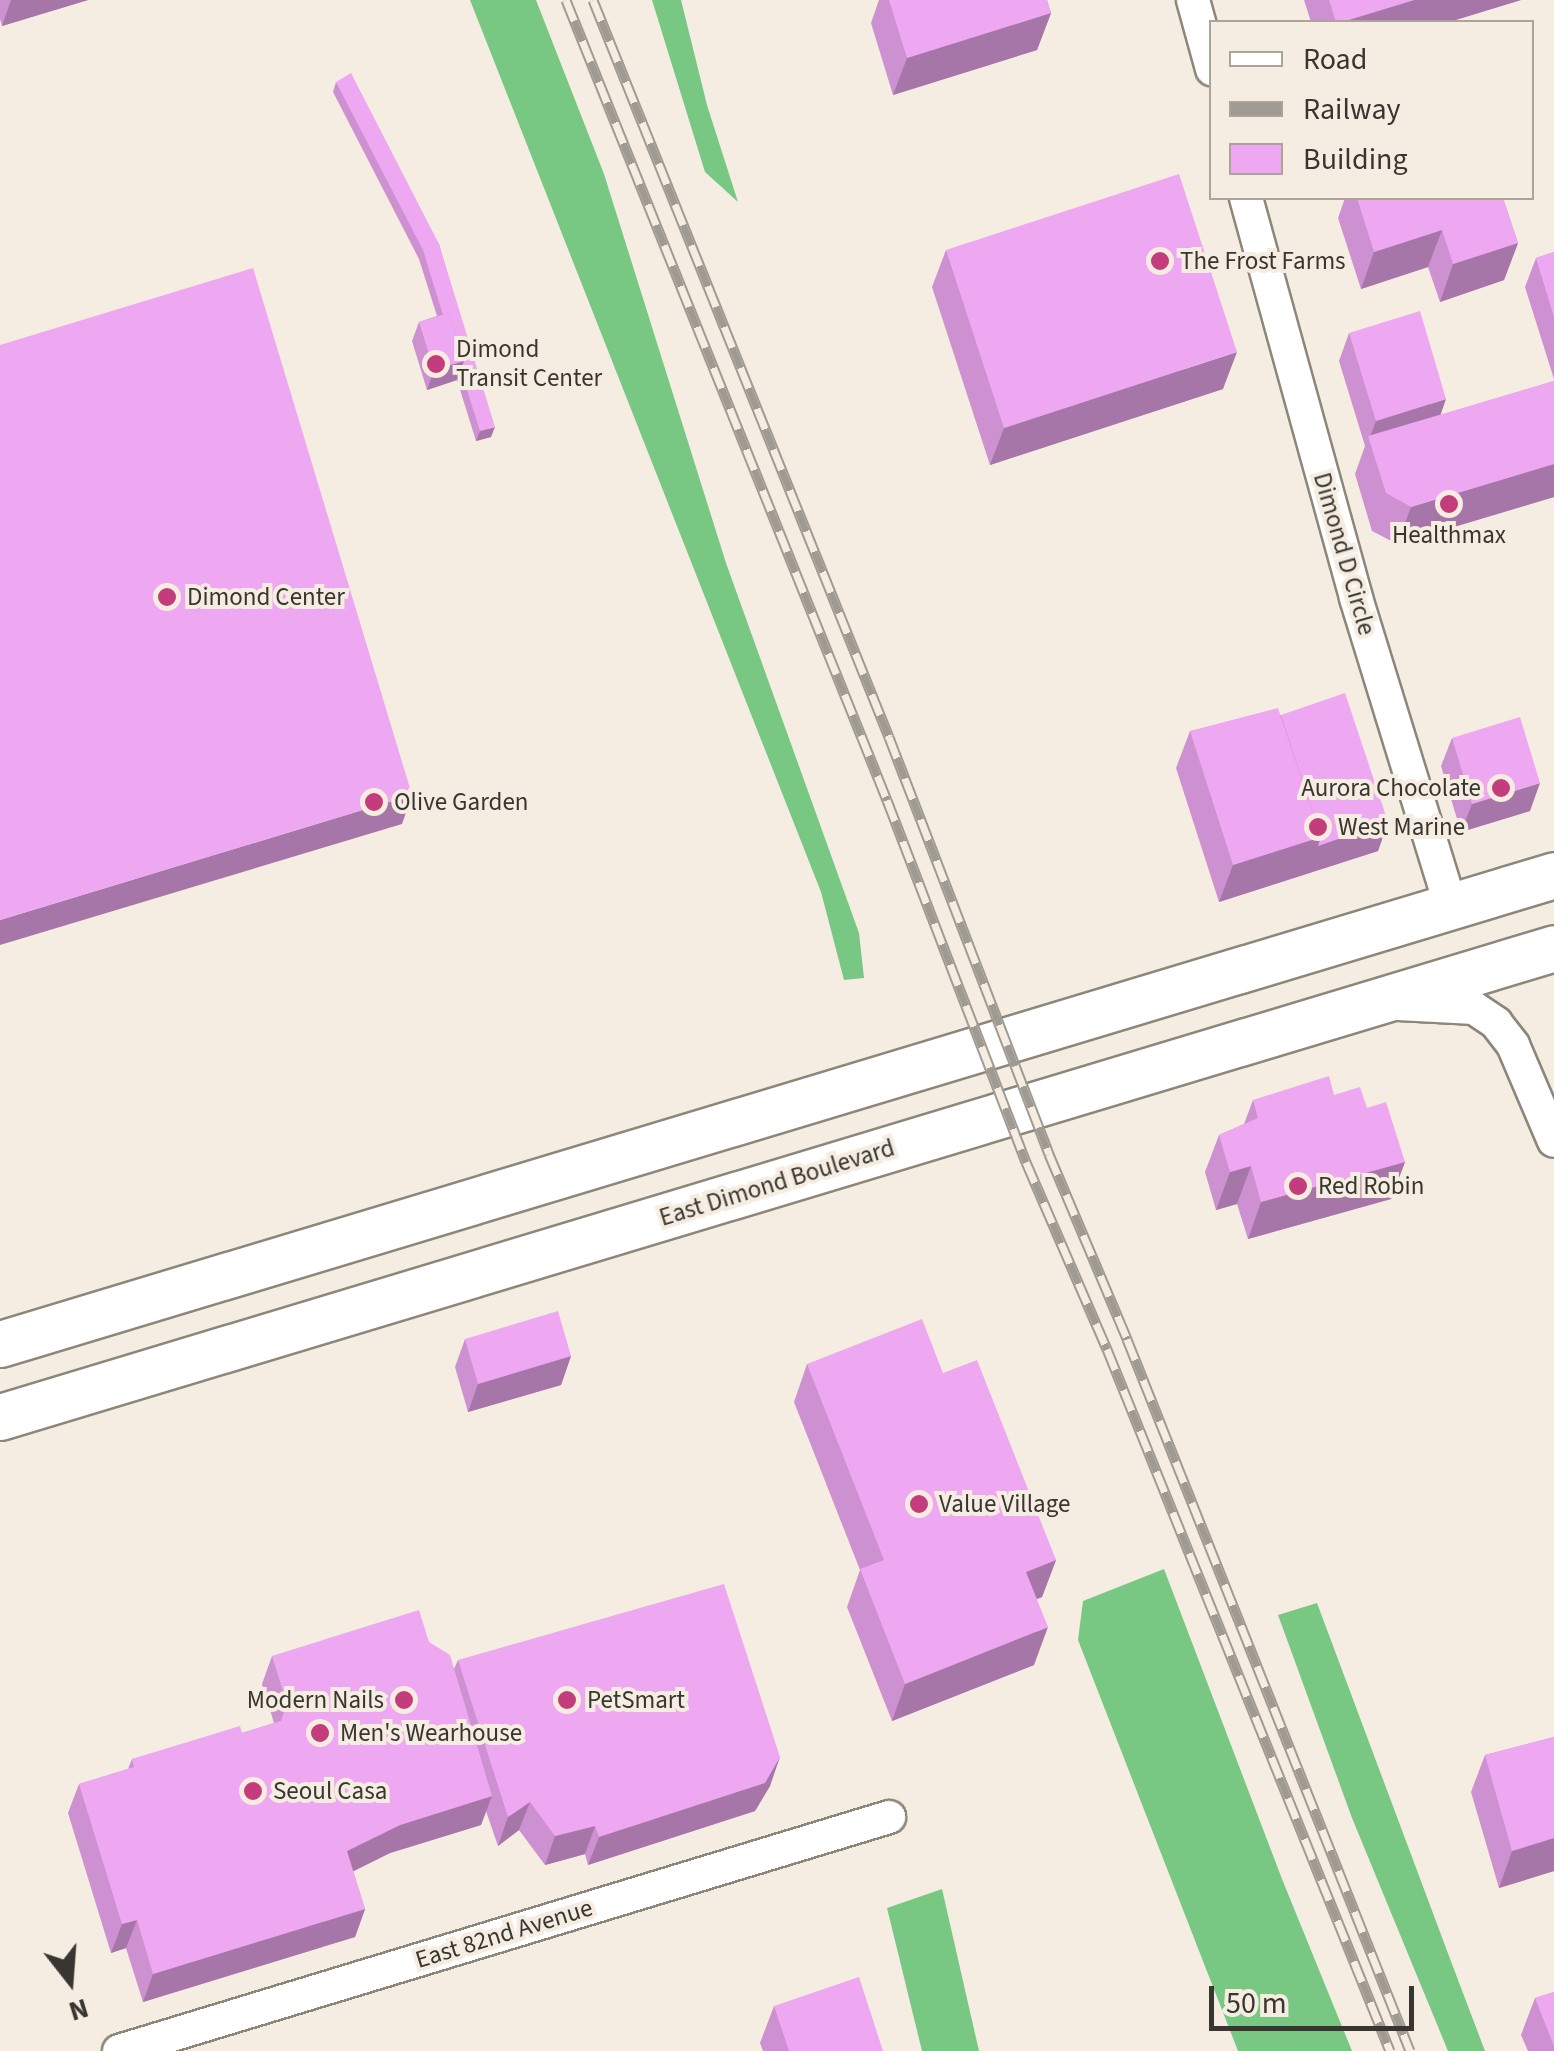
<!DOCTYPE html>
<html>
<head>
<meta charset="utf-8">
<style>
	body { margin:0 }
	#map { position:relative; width:1554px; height:2051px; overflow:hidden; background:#f5ede1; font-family:"Source Sans 3",sans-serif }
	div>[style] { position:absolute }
	.forest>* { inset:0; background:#78c884 }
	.roads { filter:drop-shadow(2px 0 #8d867a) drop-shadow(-2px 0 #8d867a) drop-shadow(0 2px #8d867a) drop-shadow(0 -2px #8d867a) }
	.minor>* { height:32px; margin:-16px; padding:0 16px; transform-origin:16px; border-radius:16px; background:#fff }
	.secondary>* { height:45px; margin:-22.5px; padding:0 22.5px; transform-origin:22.5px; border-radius:22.5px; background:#fff }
	.rail>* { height:11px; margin-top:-5.5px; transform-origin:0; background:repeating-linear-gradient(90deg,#f5ede1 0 22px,#a09b92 0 44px); box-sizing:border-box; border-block:2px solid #a09b92 }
	.wall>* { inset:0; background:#cd90d0 }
	.shaded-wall>* { inset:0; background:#a776a9 }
	.building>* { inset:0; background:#eea8f2 }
	.dots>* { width:28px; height:28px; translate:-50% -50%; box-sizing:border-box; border:5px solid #f5ede1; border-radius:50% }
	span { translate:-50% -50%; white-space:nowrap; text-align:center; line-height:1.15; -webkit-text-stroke:8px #f5ede1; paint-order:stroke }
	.poi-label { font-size:25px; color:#393632 }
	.left { translate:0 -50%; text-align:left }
	.right { translate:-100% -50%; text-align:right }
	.street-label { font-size:25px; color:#393632 }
	.legend { position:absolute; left:1209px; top:20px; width:325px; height:180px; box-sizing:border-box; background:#f5ede1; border:2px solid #aaa49b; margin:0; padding:12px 18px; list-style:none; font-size:30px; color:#393632 }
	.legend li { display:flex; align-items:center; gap:20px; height:50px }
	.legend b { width:50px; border:2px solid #aaa49b }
	.north { position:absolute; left:20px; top:1931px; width:100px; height:100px; -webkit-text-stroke:8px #f5ede1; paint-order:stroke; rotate:163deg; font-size:28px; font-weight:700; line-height:40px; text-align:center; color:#393632 }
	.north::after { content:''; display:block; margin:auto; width:35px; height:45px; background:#393632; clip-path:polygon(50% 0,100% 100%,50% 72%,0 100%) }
	.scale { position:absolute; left:1209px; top:1986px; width:205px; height:45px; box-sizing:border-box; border:5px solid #393632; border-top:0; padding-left:12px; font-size:30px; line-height:35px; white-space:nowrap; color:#393632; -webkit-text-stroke:8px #f5ede1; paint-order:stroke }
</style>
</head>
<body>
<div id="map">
	<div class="forest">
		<div style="clip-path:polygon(470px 0,536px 0,604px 174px,726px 563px,859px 933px,864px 978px,844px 980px,821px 892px)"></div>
		<div style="clip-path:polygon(652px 0,681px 0,707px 105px,738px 202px,705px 172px)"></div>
		<div style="clip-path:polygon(1164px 1569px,1282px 1879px,1352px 2051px,1238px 2051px,1078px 1640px,1083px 1601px)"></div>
		<div style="clip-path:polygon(1317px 1603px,1452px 1964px,1485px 2051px,1448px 2051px,1352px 1818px,1278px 1615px)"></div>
		<div style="clip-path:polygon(942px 1889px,979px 2051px,922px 2051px,887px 1908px)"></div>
	</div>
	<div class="roads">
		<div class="minor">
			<div style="left:1193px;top:0;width:72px;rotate:74.6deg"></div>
			<div style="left:1246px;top:198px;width:415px;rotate:74.6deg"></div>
			<div style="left:1356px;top:598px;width:323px;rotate:72.9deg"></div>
			<div style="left:1398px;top:1004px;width:76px;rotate:3deg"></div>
			<div style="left:1474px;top:1008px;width:27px;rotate:34deg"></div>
			<div style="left:1496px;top:1023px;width:28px;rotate:52deg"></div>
			<div style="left:1513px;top:1045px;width:104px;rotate:66.9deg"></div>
			<div style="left:119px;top:2051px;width:805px;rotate:-16.9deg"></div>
		</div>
		<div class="secondary">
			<div style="left:0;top:1344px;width:1623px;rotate:-16.79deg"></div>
			<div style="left:0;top:1417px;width:1623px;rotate:-16.79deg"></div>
		</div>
	</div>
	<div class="rail">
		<div style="left:566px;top:0;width:862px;rotate:68.14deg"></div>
		<div style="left:887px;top:800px;width:388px;rotate:69deg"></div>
		<div style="left:1026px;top:1162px;width:204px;rotate:66.6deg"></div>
		<div style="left:1107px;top:1349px;width:757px;rotate:68.04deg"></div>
		<div style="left:593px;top:0;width:794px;rotate:68.12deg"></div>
		<div style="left:889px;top:737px;width:447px;rotate:69deg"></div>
		<div style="left:1049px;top:1154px;width:201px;rotate:67.1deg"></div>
		<div style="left:1127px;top:1339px;width:766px;rotate:68.32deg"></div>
	</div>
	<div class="wall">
		<div style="clip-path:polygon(0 0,88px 0,2px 26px,0 19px)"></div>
		<div style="clip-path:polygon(879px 0,1047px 0,1051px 13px,1037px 50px,893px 95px,871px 23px)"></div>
		<div style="clip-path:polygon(1304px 0,1521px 0,1449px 22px,1311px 22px)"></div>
		<div style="clip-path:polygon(336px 82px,439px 244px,491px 437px,476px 441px,457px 380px,427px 390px,412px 341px,419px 322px,437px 316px,419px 259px,333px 92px)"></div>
		<div style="clip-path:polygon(1345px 198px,1503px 198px,1518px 243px,1504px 280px,1440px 302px,1428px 267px,1361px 289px,1338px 218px)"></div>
		<div style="clip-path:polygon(946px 250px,1223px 389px,990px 465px,932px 287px)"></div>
		<div style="clip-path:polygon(1554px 252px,1554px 379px,1525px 287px,1536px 258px)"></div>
		<div style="clip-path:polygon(1349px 333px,1441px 415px,1554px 381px,1554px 497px,1397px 544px,1372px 531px,1355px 474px,1365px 446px,1339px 361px)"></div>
		<div style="clip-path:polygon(1281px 715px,1388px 822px,1378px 851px,1219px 902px,1176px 768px,1190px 731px)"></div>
		<div style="clip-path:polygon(1452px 738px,1530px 811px,1461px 832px,1441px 766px)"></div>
		<div style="clip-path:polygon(1334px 1095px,1367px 1108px,1405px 1162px,1391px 1199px,1248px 1239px,1237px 1204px,1216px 1210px,1205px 1172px,1219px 1135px,1244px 1124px,1253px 1100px)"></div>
		<div style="clip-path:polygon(465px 1339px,571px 1356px,561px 1385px,468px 1412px,455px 1367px)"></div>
		<div style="clip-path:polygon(807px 1364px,943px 1373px,1056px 1560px,1042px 1597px,1037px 1599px,1034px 1665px,892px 1721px,847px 1607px,860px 1570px,794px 1402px)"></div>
		<div style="clip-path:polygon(429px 1642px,454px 1669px,458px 1660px,770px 1786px,755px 1811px,588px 1865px,585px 1854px,545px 1865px,519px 1830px,498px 1846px,486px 1811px,481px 1825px,390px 1853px,353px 1871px,365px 1909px,355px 1937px,143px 2002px,126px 1948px,111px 1953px,68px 1813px,79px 1784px,128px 1769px,132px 1759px,242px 1733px,274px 1723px,262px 1684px,272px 1656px)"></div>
		<div style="clip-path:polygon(1554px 1737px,1554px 1871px,1499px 1888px,1471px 1792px,1485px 1755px)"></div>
		<div style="clip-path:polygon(1554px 1992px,1554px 2051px,1528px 2051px,1521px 2035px,1535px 1998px)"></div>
		<div style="clip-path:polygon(774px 2006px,883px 2051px,763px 2051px,760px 2043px)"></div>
	</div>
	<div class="shaded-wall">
		<div style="clip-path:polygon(11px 0,88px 0,2px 26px)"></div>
		<div style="clip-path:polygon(1414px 0,1521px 0,1449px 22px,1342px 22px)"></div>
		<div style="clip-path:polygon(1051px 13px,1037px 50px,893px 95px,907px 58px)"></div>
		<div style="clip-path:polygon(1442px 230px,1428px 267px,1361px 289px,1374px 252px)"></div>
		<div style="clip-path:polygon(1518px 243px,1504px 280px,1440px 302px,1453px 264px)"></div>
		<div style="clip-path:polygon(1237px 352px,1223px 389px,990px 465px,1004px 428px)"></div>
		<div style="clip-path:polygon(464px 361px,457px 380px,427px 390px,434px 370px)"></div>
		<div style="clip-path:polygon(1446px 399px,1436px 428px,1369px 440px,1376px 421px)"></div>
		<div style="clip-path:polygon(495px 427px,491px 437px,476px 441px,480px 431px)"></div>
		<div style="clip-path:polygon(1554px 464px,1554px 497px,1397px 544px,1411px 507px)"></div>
		<div style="clip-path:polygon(1540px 783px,1530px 811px,1461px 832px,1472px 804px)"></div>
		<div style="clip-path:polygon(412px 795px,402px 824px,0 945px,0 920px)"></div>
		<div style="clip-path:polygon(1388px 822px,1378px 851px,1219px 902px,1233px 865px,1321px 837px)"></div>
		<div style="clip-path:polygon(1405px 1162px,1391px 1199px,1248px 1239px,1261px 1202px)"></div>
		<div style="clip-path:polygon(1251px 1166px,1237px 1204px,1216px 1210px,1230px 1172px)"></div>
		<div style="clip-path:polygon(571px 1356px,561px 1385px,468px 1412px,478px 1384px)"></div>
		<div style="clip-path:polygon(1056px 1560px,1042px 1597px,1013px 1609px,1026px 1572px)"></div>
		<div style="clip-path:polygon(1048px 1627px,1034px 1665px,892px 1721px,905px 1684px)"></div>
		<div style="clip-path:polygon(780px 1757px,770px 1786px,755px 1811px,588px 1865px,599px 1837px)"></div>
		<div style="clip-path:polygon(492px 1796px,481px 1825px,390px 1853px,336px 1880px,347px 1851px,400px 1825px)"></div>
		<div style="clip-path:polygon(530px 1802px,519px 1830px,498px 1846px,508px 1817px)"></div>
		<div style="clip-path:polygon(595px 1826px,585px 1854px,545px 1865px,555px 1836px)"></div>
		<div style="clip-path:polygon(1554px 1838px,1554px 1871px,1499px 1888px,1512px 1851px)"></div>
		<div style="clip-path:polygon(365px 1909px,355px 1937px,143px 2002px,153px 1974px)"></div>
		<div style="clip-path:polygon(137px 1920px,126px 1948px,111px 1953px,122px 1924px)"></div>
	</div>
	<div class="building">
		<div style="clip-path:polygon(889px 0,1047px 0,1051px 13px,907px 58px)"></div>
		<div style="clip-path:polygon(1329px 0,1414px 0,1342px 22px,1336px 22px)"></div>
		<div style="clip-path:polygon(351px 73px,439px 244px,495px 427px,480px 431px,461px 371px,464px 361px,449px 313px,443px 315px,423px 250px,336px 82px)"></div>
		<div style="clip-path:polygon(1179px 174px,1237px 352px,1004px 428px,946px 250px)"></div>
		<div style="clip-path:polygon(1357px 198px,1503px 198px,1518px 243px,1453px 264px,1442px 230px,1374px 252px)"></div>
		<div style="clip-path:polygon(1554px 252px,1554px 317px,1536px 258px)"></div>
		<div style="clip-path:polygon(253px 268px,412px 795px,0 920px,0 345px)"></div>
		<div style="clip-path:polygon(1420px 311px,1446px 399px,1376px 421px,1349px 333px)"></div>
		<div style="clip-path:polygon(449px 313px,464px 361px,434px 370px,419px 322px)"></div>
		<div style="clip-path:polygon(1554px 381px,1554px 464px,1411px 507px,1386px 493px,1368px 436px)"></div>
		<div style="clip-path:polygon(1345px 693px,1388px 822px,1318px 846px,1321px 837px,1281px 715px)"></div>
		<div style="clip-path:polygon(1278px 708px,1321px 837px,1233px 865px,1190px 731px)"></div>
		<div style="clip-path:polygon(1520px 717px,1540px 783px,1472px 804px,1452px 738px)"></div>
		<div style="clip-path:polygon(1329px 1076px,1334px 1095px,1360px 1087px,1367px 1108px,1386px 1102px,1405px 1162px,1261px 1202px,1251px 1166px,1230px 1172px,1219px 1135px,1258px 1118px,1253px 1100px)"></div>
		<div style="clip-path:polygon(558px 1311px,571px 1356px,478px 1384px,465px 1339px)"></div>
		<div style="clip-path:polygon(922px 1319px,943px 1373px,977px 1360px,1056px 1560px,1026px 1572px,1048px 1627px,905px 1684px,860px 1569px,884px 1560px,807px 1364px)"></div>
		<div style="clip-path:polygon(724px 1584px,780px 1757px,765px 1783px,599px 1837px,595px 1826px,555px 1836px,530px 1802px,508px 1817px,458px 1660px)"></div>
		<div style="clip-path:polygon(419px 1610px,429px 1642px,450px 1655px,492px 1796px,400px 1825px,347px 1851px,365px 1909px,153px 1974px,137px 1920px,122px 1924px,79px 1784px,134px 1767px,132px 1759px,240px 1726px,242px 1733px,281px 1721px,287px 1704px,272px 1656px)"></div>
		<div style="clip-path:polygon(1554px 1737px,1554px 1838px,1512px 1851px,1485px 1755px)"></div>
		<div style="clip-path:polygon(859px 1977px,883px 2051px,789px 2051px,774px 2006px)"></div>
		<div style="clip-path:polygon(1554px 1992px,1554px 2046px,1535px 1998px)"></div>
	</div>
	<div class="dots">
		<div style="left:1160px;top:261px;background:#c33c7b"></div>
		<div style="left:436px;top:364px;background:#c33c7b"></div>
		<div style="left:1449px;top:504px;background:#c33c7b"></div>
		<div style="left:167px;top:597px;background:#c33c7b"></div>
		<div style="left:1501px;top:788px;background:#c33c7b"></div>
		<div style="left:374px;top:802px;background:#c33c7b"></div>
		<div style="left:1318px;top:827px;background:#c33c7b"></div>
		<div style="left:1298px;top:1186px;background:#c33c7b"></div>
		<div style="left:919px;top:1504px;background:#c33c7b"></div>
		<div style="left:404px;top:1700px;background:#c33c7b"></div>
		<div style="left:567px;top:1700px;background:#c33c7b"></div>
		<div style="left:320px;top:1733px;background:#c33c7b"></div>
		<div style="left:253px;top:1791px;background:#c33c7b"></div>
	</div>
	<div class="poi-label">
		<span class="left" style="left:1180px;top:261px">The Frost Farms</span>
		<span class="left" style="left:456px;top:364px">Dimond<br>Transit Center</span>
		<span style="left:1449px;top:535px">Healthmax</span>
		<span class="left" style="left:187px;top:597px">Dimond Center</span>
		<span class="right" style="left:1481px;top:788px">Aurora Chocolate</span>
		<span class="left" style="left:394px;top:802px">Olive Garden</span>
		<span class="left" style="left:1338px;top:827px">West Marine</span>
		<span class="left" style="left:1318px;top:1186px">Red Robin</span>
		<span class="left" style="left:939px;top:1504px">Value Village</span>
		<span class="right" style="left:384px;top:1700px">Modern Nails</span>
		<span class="left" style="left:587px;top:1700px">PetSmart</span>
		<span class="left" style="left:340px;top:1733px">Men's Wearhouse</span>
		<span class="left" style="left:273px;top:1791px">Seoul Casa</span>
	</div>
	<div class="street-label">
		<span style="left:1344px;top:554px;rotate:74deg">Dimond D Circle</span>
		<span style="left:777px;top:1183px;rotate:-17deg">East Dimond Boulevard</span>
		<span style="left:504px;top:1934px;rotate:-17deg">East 82nd Avenue</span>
	</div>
	<ul class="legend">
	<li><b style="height:12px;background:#fff"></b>Road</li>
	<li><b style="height:12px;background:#a09b92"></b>Railway</li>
	<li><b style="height:28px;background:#eea8f2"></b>Building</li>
	</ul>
	<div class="north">N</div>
	<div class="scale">50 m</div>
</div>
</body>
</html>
